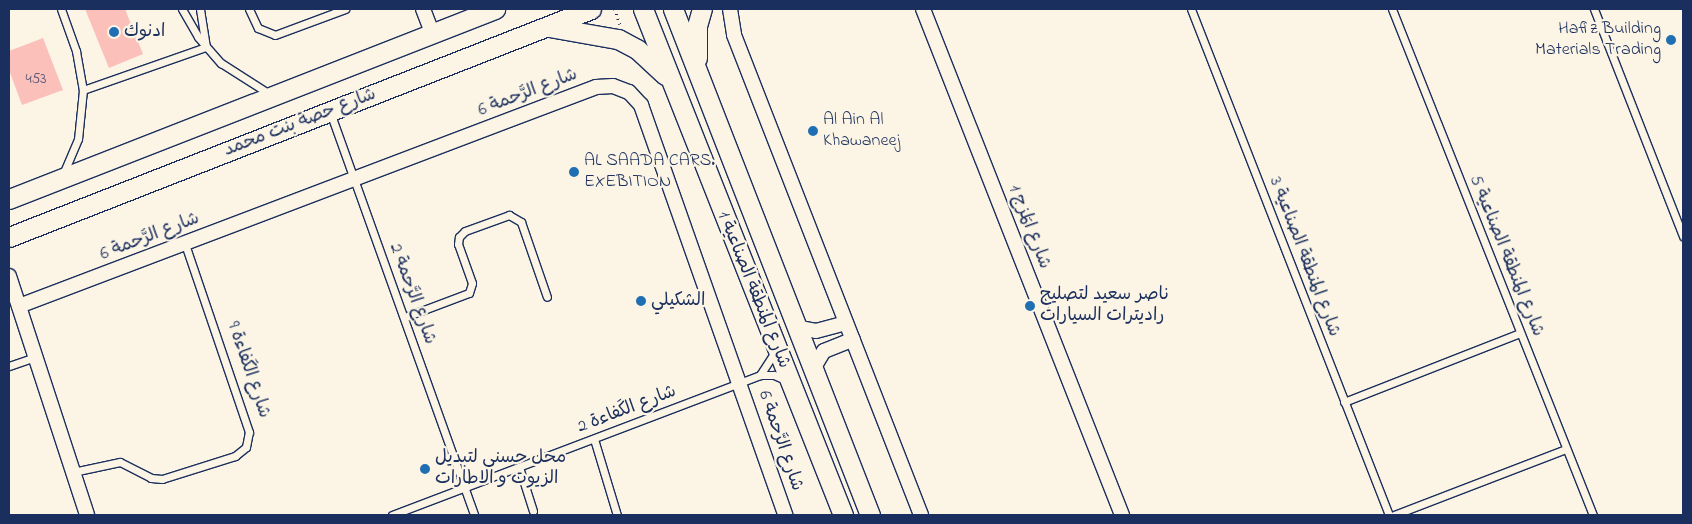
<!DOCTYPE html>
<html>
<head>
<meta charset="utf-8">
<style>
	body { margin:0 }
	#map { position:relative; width:1692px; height:524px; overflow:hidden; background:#fcf5e5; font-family:"Indie Flower","Playpen Sans Arabic",sans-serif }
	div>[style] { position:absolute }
	.building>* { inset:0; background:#fcc0ba }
	.path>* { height:2.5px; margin-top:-1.25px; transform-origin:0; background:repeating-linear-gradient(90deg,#1b2f5e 0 1px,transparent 0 5px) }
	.roads { filter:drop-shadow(1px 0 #1b2f5e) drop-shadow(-1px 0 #1b2f5e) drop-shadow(0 1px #1b2f5e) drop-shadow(0 -1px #1b2f5e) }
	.lane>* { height:7px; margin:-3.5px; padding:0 3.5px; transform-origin:3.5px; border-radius:3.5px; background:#fcf5e5 }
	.street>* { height:14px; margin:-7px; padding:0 7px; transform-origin:7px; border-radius:7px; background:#fcf5e5 }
	.secondary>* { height:19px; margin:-9.5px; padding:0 9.5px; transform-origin:9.5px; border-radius:9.5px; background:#fcf5e5 }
	.dots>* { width:14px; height:14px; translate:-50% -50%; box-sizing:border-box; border:2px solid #fcf5e5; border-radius:50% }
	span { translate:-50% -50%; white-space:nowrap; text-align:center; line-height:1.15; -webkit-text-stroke:4.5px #fcf5e5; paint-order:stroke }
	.number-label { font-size:15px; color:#535375 }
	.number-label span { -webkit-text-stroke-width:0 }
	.poi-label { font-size:18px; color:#1b2f5e }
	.right { translate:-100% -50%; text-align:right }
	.left { translate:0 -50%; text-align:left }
	.street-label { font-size:18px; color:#1b2f5e }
	.frame { position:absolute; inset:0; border:10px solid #1b2f5e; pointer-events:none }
</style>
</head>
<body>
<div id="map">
	<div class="building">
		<div style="clip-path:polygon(85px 9px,125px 9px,143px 54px,109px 68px)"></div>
		<div style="clip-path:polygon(43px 38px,63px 90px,22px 105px,9px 70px,9px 51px)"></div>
	</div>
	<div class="path">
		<div style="left:615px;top:9px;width:16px;rotate:72deg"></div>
	</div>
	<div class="roads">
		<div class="lane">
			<div style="left:61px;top:9px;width:45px;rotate:70.3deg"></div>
			<div style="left:76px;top:51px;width:40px;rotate:80deg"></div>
			<div style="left:83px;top:90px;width:49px;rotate:95.8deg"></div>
			<div style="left:78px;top:139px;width:38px;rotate:113deg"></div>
			<div style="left:182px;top:9px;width:32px;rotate:60deg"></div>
			<div style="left:198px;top:37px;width:35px;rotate:49deg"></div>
			<div style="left:221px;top:63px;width:56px;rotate:32.6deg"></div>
			<div style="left:249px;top:9px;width:21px;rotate:65deg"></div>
			<div style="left:258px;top:28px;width:18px;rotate:22deg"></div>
			<div style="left:275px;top:35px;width:75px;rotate:-20.4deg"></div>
			<div style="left:1191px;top:9px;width:543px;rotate:68.63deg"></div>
			<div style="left:1392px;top:9px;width:544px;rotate:68.34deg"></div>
			<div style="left:1594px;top:9px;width:244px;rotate:68.6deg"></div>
			<div style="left:83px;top:90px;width:130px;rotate:-19.3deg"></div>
			<div style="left:206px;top:47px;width:38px;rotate:-99deg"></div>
			<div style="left:330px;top:112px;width:428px;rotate:70.3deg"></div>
			<div style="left:405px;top:317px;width:68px;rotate:-20.6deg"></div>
			<div style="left:469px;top:293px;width:10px;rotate:-73deg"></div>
			<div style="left:472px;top:283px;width:41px;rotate:-109.7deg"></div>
			<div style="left:458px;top:244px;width:7px;rotate:-82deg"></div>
			<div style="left:459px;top:237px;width:8px;rotate:-45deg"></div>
			<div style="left:465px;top:231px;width:47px;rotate:-20deg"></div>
			<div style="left:509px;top:215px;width:14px;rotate:30deg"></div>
			<div style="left:521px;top:222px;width:79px;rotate:70.9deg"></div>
			<div style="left:9px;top:366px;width:28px;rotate:-19deg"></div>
			<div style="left:760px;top:375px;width:27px;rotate:-57deg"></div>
			<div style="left:1344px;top:402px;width:189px;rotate:-21.4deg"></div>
			<div style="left:594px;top:439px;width:79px;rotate:73.2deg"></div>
			<div style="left:519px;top:467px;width:46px;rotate:72.3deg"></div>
			<div style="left:73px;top:472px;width:48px;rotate:-12deg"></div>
			<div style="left:120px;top:462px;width:35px;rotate:27deg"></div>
			<div style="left:151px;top:478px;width:11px;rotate:5deg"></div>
			<div style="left:162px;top:479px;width:77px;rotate:-17.5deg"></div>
			<div style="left:235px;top:456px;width:14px;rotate:-39deg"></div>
			<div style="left:246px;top:447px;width:15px;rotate:-79deg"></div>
			<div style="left:249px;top:432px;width:199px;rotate:-108.8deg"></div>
			<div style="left:392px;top:515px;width:394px;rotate:-20.8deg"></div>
			<div style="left:760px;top:375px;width:14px"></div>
			<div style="left:774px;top:375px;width:12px;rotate:24deg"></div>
			<div style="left:1394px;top:515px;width:184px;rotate:-21deg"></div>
		</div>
		<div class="street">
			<div style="left:423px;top:9px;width:26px;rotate:69deg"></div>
			<div style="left:730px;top:9px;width:26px;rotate:81deg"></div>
			<div style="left:734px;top:35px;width:515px;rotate:68.71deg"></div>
			<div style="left:923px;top:9px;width:544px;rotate:68.53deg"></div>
			<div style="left:9px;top:276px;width:251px;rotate:71.9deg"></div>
			<div style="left:19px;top:306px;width:617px;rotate:-20.78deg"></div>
			<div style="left:596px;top:87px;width:17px;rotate:-3deg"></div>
			<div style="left:613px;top:86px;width:17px;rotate:21deg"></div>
			<div style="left:629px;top:92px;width:18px;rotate:47deg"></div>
			<div style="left:641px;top:105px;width:435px;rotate:70.6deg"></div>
			<div style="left:796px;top:327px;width:20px;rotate:11deg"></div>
			<div style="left:816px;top:331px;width:31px;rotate:-15deg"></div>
			<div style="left:813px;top:369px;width:21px;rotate:-59deg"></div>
			<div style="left:824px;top:351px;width:31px;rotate:-22deg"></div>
		</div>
		<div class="secondary">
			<div style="left:643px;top:9px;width:544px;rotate:68.43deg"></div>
			<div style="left:673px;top:9px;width:543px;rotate:68.73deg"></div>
			<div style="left:549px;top:27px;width:70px;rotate:9.9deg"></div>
			<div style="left:618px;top:39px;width:21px;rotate:28deg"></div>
			<div style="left:637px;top:49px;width:38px;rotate:43deg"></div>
			<div style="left:697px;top:58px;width:32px;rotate:-90deg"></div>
			<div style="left:697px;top:26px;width:18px;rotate:-74deg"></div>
			<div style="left:9px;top:199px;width:522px;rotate:-21.35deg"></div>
			<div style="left:9px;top:237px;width:625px;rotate:-21.39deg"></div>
		</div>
	</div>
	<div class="dots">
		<div style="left:114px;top:32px;background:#1f6fb2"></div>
		<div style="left:1671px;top:40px;background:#1f6fb2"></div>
		<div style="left:813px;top:131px;background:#1f6fb2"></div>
		<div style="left:574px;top:172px;background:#1f6fb2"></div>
		<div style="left:641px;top:301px;background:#1f6fb2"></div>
		<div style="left:1030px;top:306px;background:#1f6fb2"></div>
		<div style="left:425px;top:469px;background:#1f6fb2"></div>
	</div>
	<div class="number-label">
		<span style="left:36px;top:80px">453</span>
	</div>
	<div class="poi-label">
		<span class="right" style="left:1661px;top:40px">Hafiz Building<br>Materials Trading</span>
		<span class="left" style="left:124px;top:32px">ادنوك</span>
		<span class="left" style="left:823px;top:131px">Al Ain Al<br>Khawaneej</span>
		<span class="left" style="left:584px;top:172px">AL SAADA CARS.<br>EXEBITION</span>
		<span class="left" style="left:1040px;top:306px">ناصر سعيد لتصليح<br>راديترات السيارات</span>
		<span class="left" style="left:651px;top:301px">الشكيلي</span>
		<span class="left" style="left:435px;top:469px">محل حسنى لتبديل<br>الزيوت و الاطارات</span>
	</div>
	<div class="street-label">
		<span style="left:528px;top:93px;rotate:-21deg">شارع الرَّحمة 6</span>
		<span style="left:300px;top:123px;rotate:-21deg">شارع حصة بنت محمد</span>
		<span style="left:1029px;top:227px;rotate:69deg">شارع المَزج 1</span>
		<span style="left:150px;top:237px;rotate:-21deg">شارع الرَّحمة 6</span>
		<span style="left:1506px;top:256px;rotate:68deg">شارع المنطقة الصناعية 5</span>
		<span style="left:1304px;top:257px;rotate:69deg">شارع المنطقة الصناعية 3</span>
		<span style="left:753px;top:290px;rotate:68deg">شارع المنطقة الصناعية 1</span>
		<span style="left:412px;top:294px;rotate:70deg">شارع الرَّحمة 2</span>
		<span style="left:248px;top:370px;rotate:71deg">شارع الكَفاءة 9</span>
		<span style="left:627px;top:410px;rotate:-21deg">شارع الكَفاءة 2</span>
		<span style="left:780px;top:441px;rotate:71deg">شارع الرَّحمة 6</span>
	</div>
	<div class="frame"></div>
</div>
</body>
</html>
